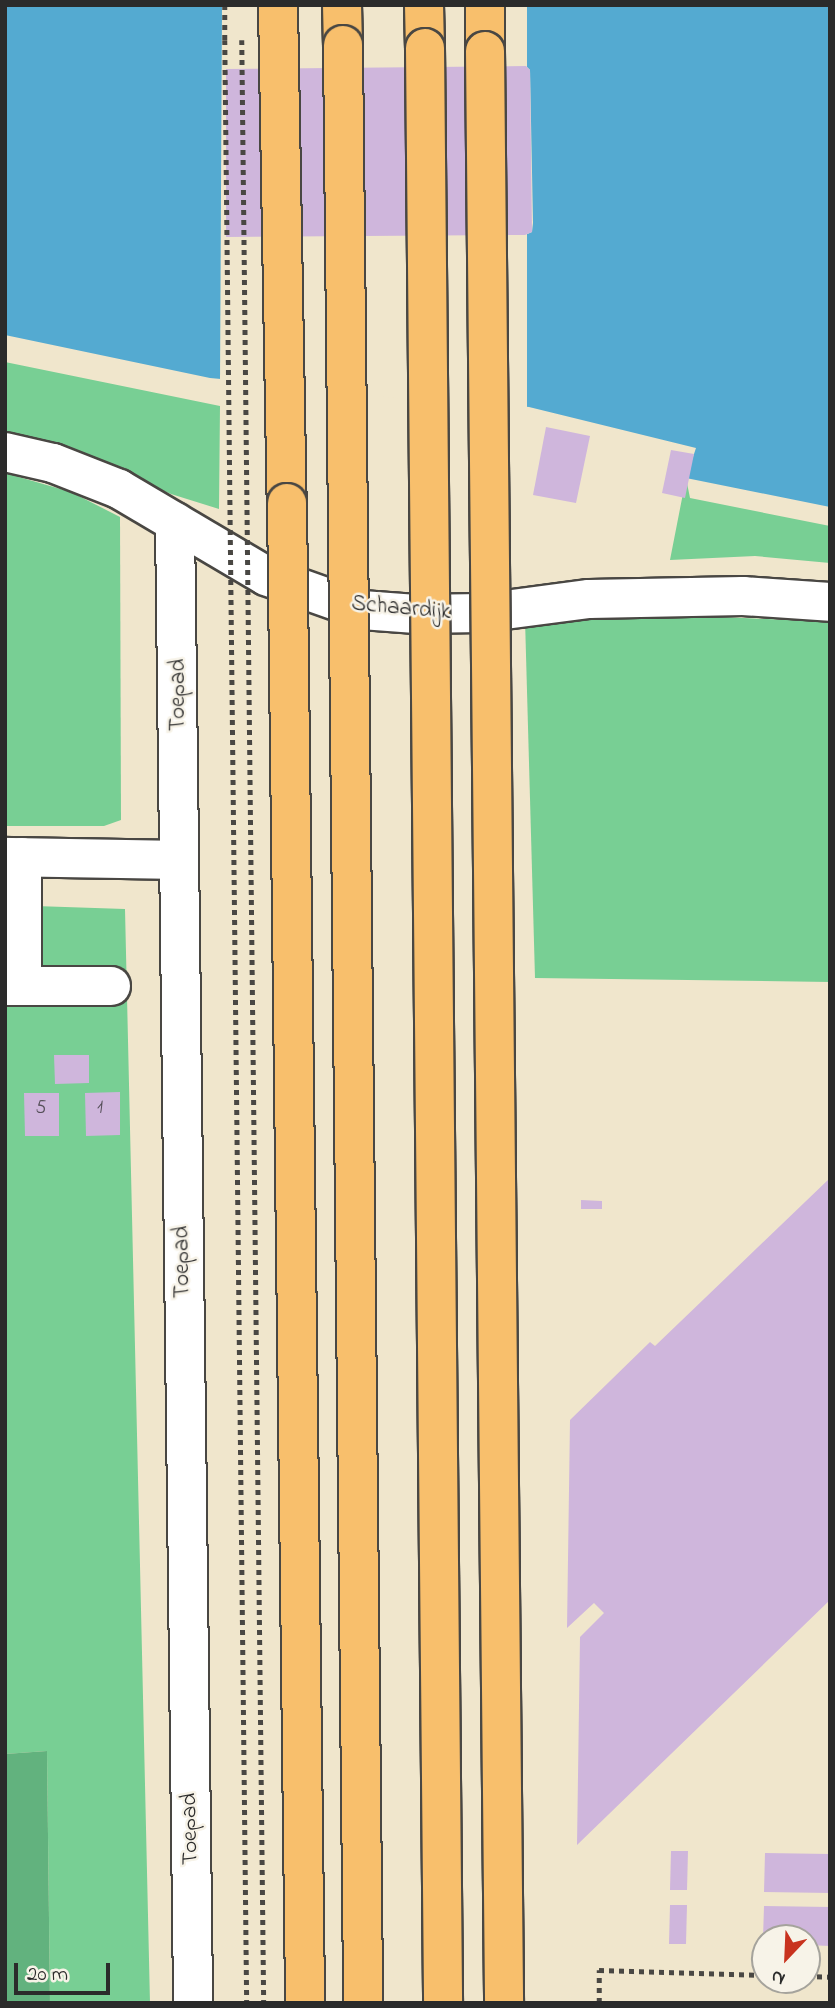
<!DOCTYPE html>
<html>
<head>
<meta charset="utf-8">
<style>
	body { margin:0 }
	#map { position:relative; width:835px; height:2008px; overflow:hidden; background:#f0e6cc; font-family:"Indie Flower",sans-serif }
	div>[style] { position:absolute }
	.green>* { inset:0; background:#78cf94 }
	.forest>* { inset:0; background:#62b27e }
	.water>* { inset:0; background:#54aad1 }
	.pier>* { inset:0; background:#f0e6cc }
	.building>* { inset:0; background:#cfb6dc }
	.path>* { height:4.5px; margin-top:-2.25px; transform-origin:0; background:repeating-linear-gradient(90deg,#494743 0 5px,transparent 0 10px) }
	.roads { filter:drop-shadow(2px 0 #494743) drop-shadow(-2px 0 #494743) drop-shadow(0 2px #494743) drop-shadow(0 -2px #494743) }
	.minor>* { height:38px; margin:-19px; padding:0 19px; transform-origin:19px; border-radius:19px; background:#fff }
	.highway>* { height:38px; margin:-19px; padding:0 19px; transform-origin:19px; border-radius:19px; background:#f8bf6c }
	.path-bridge>* { height:4.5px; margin-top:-2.25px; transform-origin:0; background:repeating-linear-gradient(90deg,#494743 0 5px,transparent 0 10px) }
	.bridges { filter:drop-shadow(2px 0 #494743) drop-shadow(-2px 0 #494743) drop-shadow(0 2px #494743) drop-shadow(0 -2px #494743) }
	.highway-bridge>* { height:38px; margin:-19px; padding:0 19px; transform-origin:19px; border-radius:19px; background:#f8bf6c }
	span { translate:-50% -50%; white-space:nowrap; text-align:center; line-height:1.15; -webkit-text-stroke:5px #f7f3e8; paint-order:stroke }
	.number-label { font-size:19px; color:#544e57 }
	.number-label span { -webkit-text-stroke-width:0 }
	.street-label { font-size:23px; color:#2b2b2b }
	.frame { position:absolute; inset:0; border:7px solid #2b2b2b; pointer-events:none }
	.north { position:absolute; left:751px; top:1924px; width:70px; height:70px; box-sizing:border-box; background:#f7f3e8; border:2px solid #a5a39c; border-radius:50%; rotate:203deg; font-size:19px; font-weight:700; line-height:28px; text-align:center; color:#2b2b2b }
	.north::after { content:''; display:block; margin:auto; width:24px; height:32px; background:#c8321e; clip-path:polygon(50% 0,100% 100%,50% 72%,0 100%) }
	.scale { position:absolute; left:14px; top:1963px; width:96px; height:32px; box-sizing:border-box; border:4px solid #2b2b2b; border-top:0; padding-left:9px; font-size:21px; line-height:24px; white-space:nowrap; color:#2b2b2b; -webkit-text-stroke:5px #f7f3e8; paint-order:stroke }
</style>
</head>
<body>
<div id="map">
	<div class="green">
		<div style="clip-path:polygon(5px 362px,220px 406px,219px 509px,171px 494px,56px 444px,5px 433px)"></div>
		<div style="clip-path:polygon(5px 473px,71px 492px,120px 517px,121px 820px,104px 826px,5px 826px)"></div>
		<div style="clip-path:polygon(686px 478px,690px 498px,830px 526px,830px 563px,755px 556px,670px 560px)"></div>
		<div style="clip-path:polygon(661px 614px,830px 622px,830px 982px,535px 978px,525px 619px)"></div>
		<div style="clip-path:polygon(5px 905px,125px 909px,150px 2003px,50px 2003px,47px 1751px,5px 1754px)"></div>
	</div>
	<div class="forest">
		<div style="clip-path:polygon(47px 1751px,50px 2003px,7px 2003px,5px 1754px)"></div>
	</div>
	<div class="water">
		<div style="clip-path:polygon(evenodd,5px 5px,830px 5px,830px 507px,686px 478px,696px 448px,529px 407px,210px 378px,5px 335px,5px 5px,526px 66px,530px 70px,533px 223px,532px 232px,525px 235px,526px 66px)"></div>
	</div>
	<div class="pier">
		<div style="clip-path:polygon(222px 5px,527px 5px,527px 410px,220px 382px)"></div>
	</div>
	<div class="building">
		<div style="clip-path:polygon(526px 66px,530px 70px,532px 232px,525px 235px,226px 237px,226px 69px)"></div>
		<div style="clip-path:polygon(546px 427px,590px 436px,576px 503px,533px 495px)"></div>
		<div style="clip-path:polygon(671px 450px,694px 454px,685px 498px,662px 493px)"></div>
		<div style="clip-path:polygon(54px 1055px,89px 1055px,89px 1083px,55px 1084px)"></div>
		<div style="clip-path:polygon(120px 1092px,120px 1135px,86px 1136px,85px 1093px)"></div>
		<div style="clip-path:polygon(24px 1093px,59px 1093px,59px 1136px,25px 1136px)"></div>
		<div style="clip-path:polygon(830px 1178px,830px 1600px,577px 1845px,580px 1637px,604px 1613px,594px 1603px,567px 1628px,570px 1420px,650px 1342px,655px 1346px)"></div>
		<div style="clip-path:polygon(581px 1200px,602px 1201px,602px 1209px,581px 1209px)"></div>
		<div style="clip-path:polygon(671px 1851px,688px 1851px,687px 1890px,670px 1890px)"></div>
		<div style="clip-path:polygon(765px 1853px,830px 1854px,830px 1893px,764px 1892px)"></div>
		<div style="clip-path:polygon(670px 1905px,687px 1905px,686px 1944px,669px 1944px)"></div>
		<div style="clip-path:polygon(764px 1906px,830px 1907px,830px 1946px,807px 1945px,807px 1938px,763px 1938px)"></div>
	</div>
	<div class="path">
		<div style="left:225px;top:5px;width:35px;rotate:90deg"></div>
		<div style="left:807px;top:1976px;width:23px;rotate:2deg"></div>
		<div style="left:599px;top:2003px;width:33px;rotate:-90deg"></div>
		<div style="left:599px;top:1970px;width:166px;rotate:1.7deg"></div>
	</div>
	<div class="roads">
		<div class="minor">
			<div style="left:5px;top:452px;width:49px;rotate:12.9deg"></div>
			<div style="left:53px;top:463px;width:71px;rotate:21.5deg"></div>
			<div style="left:119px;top:489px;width:171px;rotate:30.6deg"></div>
			<div style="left:266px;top:576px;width:102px;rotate:19.5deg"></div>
			<div style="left:362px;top:610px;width:54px;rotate:4.2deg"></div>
			<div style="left:416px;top:614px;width:66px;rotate:-0.9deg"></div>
			<div style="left:482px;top:613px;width:108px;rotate:-7.5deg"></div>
			<div style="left:589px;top:599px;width:154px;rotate:-1.1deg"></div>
			<div style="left:743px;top:596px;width:87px;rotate:3.9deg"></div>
			<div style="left:175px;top:522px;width:1481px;rotate:89.3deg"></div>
			<div style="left:5px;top:857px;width:173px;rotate:1deg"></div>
			<div style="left:22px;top:857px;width:129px;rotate:90deg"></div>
			<div style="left:5px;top:986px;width:106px"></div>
		</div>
		<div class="highway">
			<div style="left:278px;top:5px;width:498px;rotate:89deg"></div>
			<div style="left:342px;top:5px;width:40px;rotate:88.6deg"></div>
			<div style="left:424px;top:5px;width:43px;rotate:88.7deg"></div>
			<div style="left:485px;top:5px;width:46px;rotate:90deg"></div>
		</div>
	</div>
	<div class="path-bridge">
		<div style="left:225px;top:40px;width:1963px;rotate:89.36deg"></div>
		<div style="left:242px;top:40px;width:1963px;rotate:89.36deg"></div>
	</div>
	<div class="bridges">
		<div class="highway-bridge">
			<div style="left:343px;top:45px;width:1958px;rotate:89.41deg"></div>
			<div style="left:425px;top:48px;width:1955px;rotate:89.47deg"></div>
			<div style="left:485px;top:51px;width:1952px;rotate:89.44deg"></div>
			<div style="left:287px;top:503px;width:1500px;rotate:89.31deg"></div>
		</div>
	</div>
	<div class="number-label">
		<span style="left:100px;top:1108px">1</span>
		<span style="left:41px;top:1109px">5</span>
	</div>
	<div class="street-label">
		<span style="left:401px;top:609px;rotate:5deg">Schaardijk</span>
		<span style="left:179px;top:695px;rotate:-90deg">Toepad</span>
		<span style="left:183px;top:1262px;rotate:-91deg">Toepad</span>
		<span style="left:191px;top:1829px;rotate:-91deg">Toepad</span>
	</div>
	<div class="frame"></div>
	<div class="north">N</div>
	<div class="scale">20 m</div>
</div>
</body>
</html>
